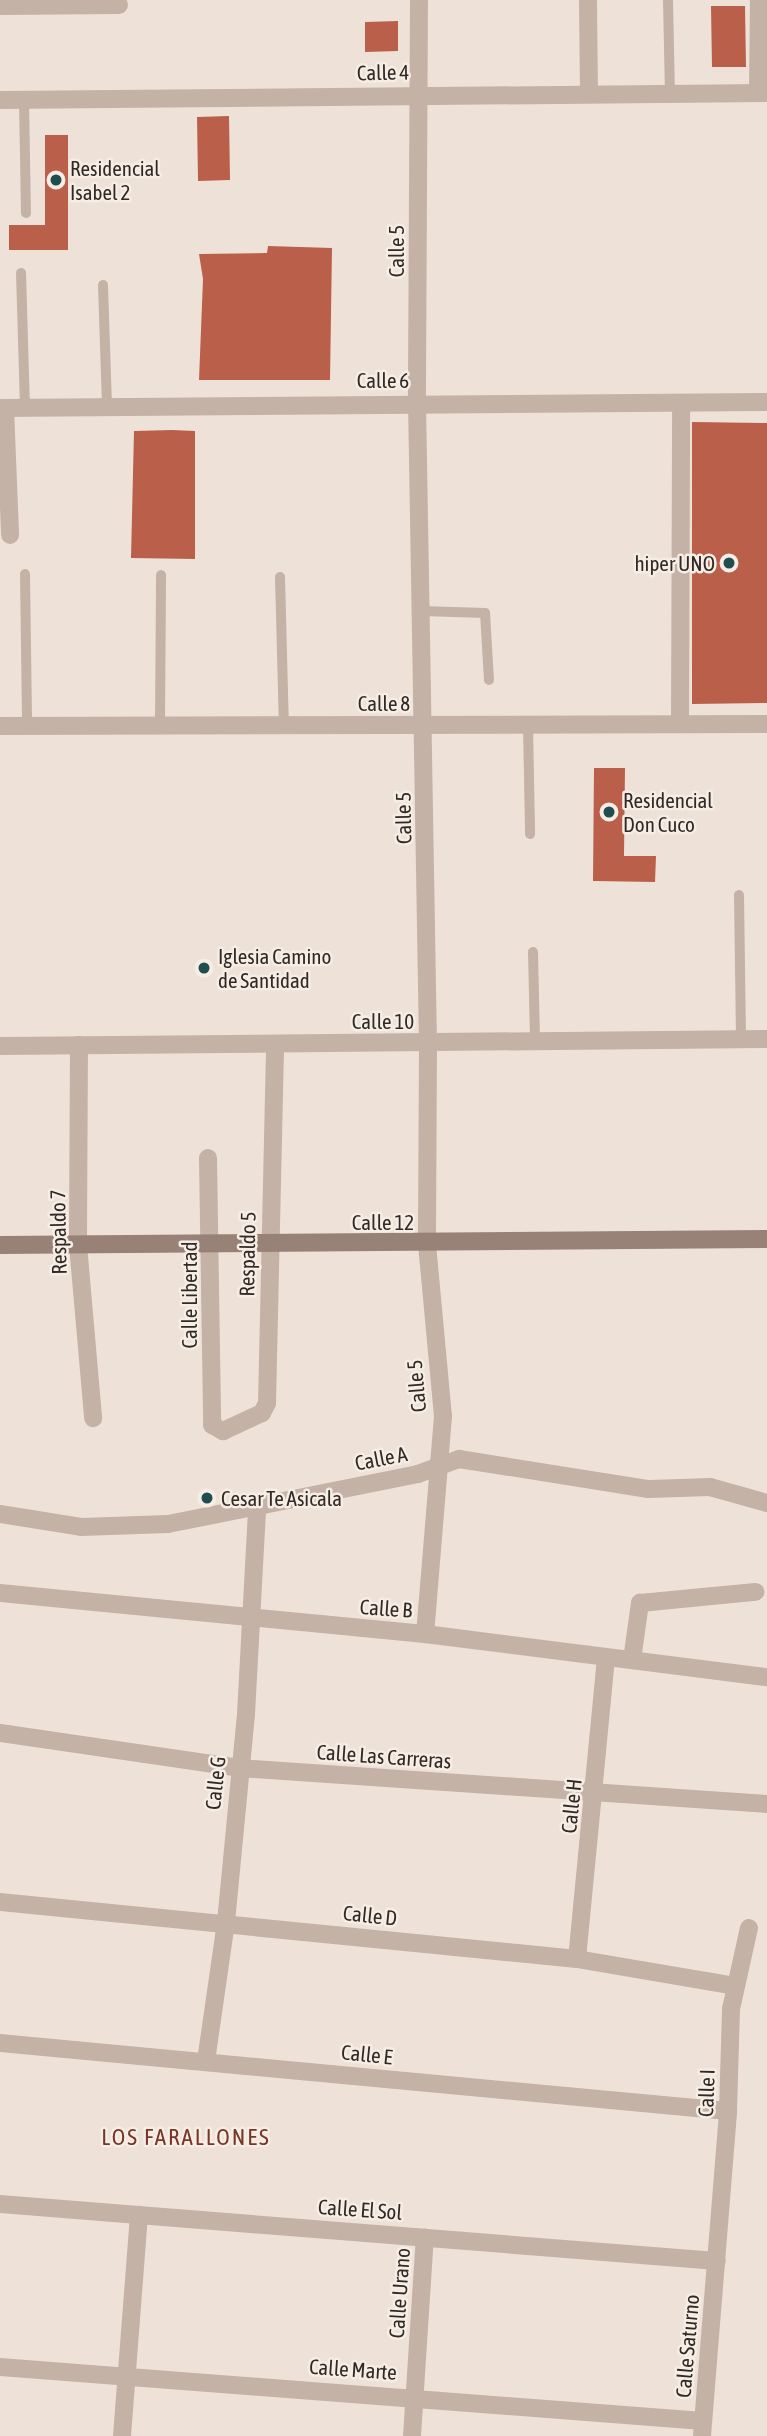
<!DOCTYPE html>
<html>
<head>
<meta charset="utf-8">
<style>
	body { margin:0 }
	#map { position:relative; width:767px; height:2436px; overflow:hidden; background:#eee2d8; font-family:"Asap Condensed",sans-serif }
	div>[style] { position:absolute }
	.building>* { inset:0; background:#ba5f4a }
	.service>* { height:10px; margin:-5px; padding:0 5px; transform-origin:5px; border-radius:5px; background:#c5b2a6 }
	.minor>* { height:18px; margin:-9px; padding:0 9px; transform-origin:9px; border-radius:9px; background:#c5b2a6 }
	.tertiary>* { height:18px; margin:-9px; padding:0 9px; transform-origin:9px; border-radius:9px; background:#c5b2a6 }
	.secondary>* { height:18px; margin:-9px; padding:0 9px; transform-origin:9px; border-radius:9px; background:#988177 }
	.dots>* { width:19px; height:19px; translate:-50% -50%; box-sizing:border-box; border:4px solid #f6ede4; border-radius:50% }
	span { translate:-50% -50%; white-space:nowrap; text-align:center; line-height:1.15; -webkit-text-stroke:5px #f6ede4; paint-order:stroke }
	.street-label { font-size:21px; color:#312926 }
	.poi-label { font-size:21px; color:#312926 }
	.left { translate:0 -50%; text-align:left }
	.right { translate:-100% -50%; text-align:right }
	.neighbourhood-label { font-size:23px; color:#783627; letter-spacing:2px }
</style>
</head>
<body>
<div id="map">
	<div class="building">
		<div style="clip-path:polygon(711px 6px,745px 6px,746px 67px,712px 67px)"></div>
		<div style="clip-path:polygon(398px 21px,398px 51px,365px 52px,365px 22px)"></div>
		<div style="clip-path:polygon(229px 116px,230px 180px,198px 181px,197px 117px)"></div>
		<div style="clip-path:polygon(45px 135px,68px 135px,68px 250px,9px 250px,9px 225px,45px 225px)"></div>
		<div style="clip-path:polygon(268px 246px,332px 248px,330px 380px,199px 380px,203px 279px,199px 254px,267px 253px)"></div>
		<div style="clip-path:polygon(692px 422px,767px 423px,767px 703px,692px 704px)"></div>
		<div style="clip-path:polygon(172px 430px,195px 431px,195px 559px,131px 558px,134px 431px)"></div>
		<div style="clip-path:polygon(594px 768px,625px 768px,624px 856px,656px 856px,655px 882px,593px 881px)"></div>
	</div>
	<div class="service">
		<div style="left:668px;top:0;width:93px;rotate:88.8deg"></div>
		<div style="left:24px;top:100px;width:113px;rotate:89deg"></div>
		<div style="left:21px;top:273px;width:134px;rotate:88.3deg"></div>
		<div style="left:103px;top:285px;width:120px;rotate:88.1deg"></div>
		<div style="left:25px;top:574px;width:152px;rotate:89.2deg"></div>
		<div style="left:280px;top:577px;width:149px;rotate:88.5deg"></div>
		<div style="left:422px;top:611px;width:63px;rotate:1.8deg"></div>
		<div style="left:485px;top:613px;width:67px;rotate:86.6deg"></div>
		<div style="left:528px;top:725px;width:109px;rotate:88.9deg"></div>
		<div style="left:160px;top:726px;width:151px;rotate:-89.6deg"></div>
		<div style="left:739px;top:895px;width:144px;rotate:89.2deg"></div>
		<div style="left:533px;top:952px;width:90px;rotate:88.7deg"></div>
	</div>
	<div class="minor">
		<div style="left:419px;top:0;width:402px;rotate:90.3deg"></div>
		<div style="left:417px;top:402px;width:642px;rotate:89.02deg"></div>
		<div style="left:428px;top:1044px;width:200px;rotate:90.3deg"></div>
		<div style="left:427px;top:1244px;width:173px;rotate:84.7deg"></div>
		<div style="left:443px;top:1416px;width:219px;rotate:94.7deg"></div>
		<div style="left:588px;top:0;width:93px;rotate:89.4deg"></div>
		<div style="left:0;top:6px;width:119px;rotate:-0.5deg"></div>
		<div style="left:758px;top:93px;width:93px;rotate:-89.4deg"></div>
		<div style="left:0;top:100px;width:767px;rotate:-0.52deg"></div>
		<div style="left:0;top:408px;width:767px;rotate:-0.45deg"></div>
		<div style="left:5px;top:408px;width:127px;rotate:87.7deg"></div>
		<div style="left:680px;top:724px;width:321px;rotate:-89.8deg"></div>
		<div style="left:79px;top:1045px;width:200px;rotate:90.3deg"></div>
		<div style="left:78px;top:1245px;width:174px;rotate:85deg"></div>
		<div style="left:0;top:1046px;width:767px;rotate:-0.52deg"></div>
		<div style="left:208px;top:1158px;width:267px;rotate:89.1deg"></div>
		<div style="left:212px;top:1425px;width:13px;rotate:29deg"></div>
		<div style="left:223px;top:1431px;width:43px;rotate:-24.8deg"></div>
		<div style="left:262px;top:1413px;width:11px;rotate:-63deg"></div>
		<div style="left:267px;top:1403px;width:358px;rotate:-88.7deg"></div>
		<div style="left:0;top:1514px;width:82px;rotate:9.1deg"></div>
		<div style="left:81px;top:1527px;width:87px;rotate:-2deg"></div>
		<div style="left:168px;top:1524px;width:255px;rotate:-11.3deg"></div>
		<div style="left:418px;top:1474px;width:44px;rotate:-20.1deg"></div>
		<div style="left:459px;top:1459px;width:192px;rotate:9deg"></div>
		<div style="left:649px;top:1489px;width:61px;rotate:-1.9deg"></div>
		<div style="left:710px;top:1487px;width:59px;rotate:15.7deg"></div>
		<div style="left:0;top:1593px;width:427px;rotate:5.5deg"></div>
		<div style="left:425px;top:1634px;width:345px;rotate:7.2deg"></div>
		<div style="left:632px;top:1660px;width:58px;rotate:-82deg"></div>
		<div style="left:640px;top:1603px;width:116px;rotate:-5.5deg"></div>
		<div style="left:0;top:1733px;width:242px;rotate:8.3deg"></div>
		<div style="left:239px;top:1768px;width:529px;rotate:3.9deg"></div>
		<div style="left:0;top:1902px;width:580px;rotate:5.64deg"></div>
		<div style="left:577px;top:1959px;width:160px;rotate:9.7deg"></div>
		<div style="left:577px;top:1959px;width:303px;rotate:-84.5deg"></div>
		<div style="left:0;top:2043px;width:731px;rotate:5.34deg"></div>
		<div style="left:206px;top:2061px;width:140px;rotate:-81.8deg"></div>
		<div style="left:226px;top:1922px;width:209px;rotate:-84.5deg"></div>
		<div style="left:246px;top:1714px;width:205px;rotate:-86.9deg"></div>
		<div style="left:0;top:2204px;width:719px;rotate:4.55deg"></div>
		<div style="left:0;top:2367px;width:705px;rotate:4.39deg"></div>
		<div style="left:122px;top:2436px;width:222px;rotate:-85.6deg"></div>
		<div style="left:412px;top:2436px;width:199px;rotate:-86.3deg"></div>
		<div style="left:702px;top:2436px;width:326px;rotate:-85.4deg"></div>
		<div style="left:728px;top:2111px;width:102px;rotate:-88.3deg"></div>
		<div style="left:731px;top:2009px;width:83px;rotate:-77.5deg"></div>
	</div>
	<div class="tertiary">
		<div style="left:0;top:726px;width:767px;rotate:-0.15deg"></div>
	</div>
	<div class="secondary">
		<div style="left:0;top:1245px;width:767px;rotate:-0.45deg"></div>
	</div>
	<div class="dots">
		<div style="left:56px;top:180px;background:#204e4e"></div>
		<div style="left:729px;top:563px;background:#204e4e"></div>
		<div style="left:609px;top:812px;background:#204e4e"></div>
		<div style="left:204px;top:968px;background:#204e4e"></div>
		<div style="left:207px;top:1498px;background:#204e4e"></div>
	</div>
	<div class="street-label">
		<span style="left:383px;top:72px;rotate:-1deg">Calle 4</span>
		<span style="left:396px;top:251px;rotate:-90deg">Calle 5</span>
		<span style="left:383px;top:380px">Calle 6</span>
		<span style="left:384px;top:703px">Calle 8</span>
		<span style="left:403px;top:818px;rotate:-91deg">Calle 5</span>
		<span style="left:383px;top:1021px">Calle 10</span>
		<span style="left:383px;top:1222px">Calle 12</span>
		<span style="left:58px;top:1232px;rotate:-91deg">Respaldo 7</span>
		<span style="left:247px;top:1254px;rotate:-89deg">Respaldo 5</span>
		<span style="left:189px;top:1295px;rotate:-90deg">Calle Libertad</span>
		<span style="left:416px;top:1386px;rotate:-95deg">Calle 5</span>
		<span style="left:381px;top:1458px;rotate:-11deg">Calle A</span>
		<span style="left:386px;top:1608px;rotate:4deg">Calle B</span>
		<span style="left:384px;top:1756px;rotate:4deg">Calle Las Carreras</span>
		<span style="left:215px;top:1783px;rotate:-84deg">Calle G</span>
		<span style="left:571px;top:1806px;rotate:-84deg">Calle H</span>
		<span style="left:370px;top:1915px;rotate:6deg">Calle D</span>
		<span style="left:367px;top:2054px;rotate:6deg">Calle E</span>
		<span style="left:706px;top:2093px;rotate:-88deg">Calle I</span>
		<span style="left:360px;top:2209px;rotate:4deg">Calle El Sol</span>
		<span style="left:399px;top:2293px;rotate:-86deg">Calle Urano</span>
		<span style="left:687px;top:2346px;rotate:-85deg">Calle Saturno</span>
		<span style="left:353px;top:2369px;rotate:4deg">Calle Marte</span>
	</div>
	<div class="poi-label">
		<span class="left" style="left:70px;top:180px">Residencial<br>Isabel 2</span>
		<span class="right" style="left:715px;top:563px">hiper UNO</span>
		<span class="left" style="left:623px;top:812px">Residencial<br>Don Cuco</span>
		<span class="left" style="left:218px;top:968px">Iglesia Camino<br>de Santidad</span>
		<span class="left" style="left:221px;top:1498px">Cesar Te Asicala</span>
	</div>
	<div class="neighbourhood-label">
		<span style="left:186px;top:2137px">LOS FARALLONES</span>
	</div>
</div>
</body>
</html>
